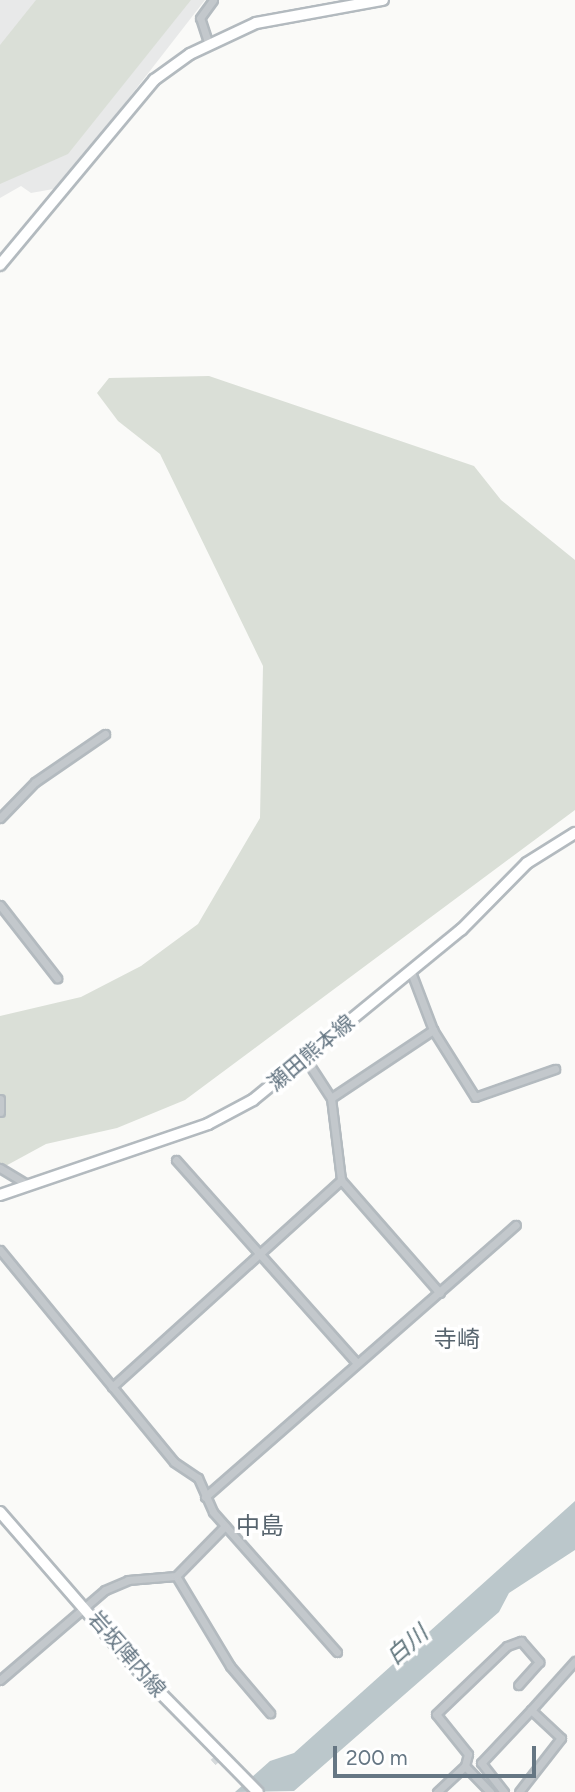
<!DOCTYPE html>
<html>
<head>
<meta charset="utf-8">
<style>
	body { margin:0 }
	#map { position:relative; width:575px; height:1792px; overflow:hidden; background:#fafaf8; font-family:Figtree,"Noto Sans JP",sans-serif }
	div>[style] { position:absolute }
	.built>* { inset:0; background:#e8e9e9 }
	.green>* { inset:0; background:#dadfd7 }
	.water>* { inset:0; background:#bbc7cb }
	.street-tunnel>* { height:7px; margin-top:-3.5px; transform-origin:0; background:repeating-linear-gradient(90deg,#d5d9db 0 7px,transparent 0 10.5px) }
	.roads { filter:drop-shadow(2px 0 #b3babf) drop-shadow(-2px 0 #b3babf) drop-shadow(0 2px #b3babf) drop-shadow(0 -2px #b3babf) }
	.street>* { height:7px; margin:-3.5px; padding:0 3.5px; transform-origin:3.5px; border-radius:3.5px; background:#c3c8cc }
	.secondary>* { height:10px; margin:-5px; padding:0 5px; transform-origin:5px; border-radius:5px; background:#fff }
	span { translate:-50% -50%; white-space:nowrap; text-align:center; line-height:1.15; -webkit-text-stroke:7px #fff; paint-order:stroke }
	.street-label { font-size:21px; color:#657683 }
	.neighbourhood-label { font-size:23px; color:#57646e }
	.water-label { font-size:23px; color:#60757c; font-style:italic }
	.quarter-label { font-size:24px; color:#57646e }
	.scale { position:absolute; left:333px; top:1746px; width:203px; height:32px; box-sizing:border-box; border:4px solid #657683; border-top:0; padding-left:9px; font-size:21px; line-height:24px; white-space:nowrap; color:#657683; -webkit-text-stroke:5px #fff; paint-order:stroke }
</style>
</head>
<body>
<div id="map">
	<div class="built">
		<div style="clip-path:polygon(0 0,205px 0,59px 188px,31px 193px,21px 186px,0 198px)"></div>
	</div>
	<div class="green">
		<div style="clip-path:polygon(36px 0,191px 0,68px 154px,0 184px,0 45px)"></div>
		<div style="clip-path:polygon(209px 376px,474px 466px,501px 500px,575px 560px,575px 810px,185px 1100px,117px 1128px,46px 1144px,0 1169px,0 1016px,81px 997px,141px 966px,198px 924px,260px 818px,263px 666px,160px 454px,118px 421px,97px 393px,109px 378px)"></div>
	</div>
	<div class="water">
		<div style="clip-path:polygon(575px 1501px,575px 1550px,509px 1593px,499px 1612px,294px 1791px,235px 1792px,270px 1761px,294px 1753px)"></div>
	</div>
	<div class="street-tunnel">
		<div style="left:213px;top:1762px;width:20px;rotate:-41deg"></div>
	</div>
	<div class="roads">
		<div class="street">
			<div style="left:208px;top:42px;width:25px;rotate:-108deg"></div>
			<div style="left:200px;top:18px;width:22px;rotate:-54deg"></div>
			<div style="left:0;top:818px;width:50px;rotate:-45.8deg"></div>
			<div style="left:35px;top:782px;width:85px;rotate:-34.4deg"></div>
			<div style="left:0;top:905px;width:93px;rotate:52deg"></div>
			<div style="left:411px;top:972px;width:62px;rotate:69.2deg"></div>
			<div style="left:433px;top:1030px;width:79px;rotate:57.9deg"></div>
			<div style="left:475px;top:1097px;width:85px;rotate:-19.3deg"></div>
			<div style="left:305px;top:1058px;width:48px;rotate:57deg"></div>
			<div style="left:331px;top:1098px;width:83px;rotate:83deg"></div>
			<div style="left:341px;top:1180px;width:150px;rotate:48.8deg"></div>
			<div style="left:331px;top:1098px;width:123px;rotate:-33.7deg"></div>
			<div style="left:0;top:1099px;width:13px;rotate:90deg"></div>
			<div style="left:176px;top:1160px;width:271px;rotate:48.3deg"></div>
			<div style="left:0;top:1168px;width:31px;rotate:31deg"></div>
			<div style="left:0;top:1250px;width:274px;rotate:50.6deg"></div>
			<div style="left:174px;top:1462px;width:29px;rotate:34deg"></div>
			<div style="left:198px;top:1478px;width:37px;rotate:66deg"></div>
			<div style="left:213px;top:1512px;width:187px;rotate:48.5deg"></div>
			<div style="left:112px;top:1387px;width:309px;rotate:-42.1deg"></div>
			<div style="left:205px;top:1497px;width:413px;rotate:-41.2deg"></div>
			<div style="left:176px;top:1576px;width:105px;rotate:59deg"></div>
			<div style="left:230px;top:1666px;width:62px;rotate:49.6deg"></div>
			<div style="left:0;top:1680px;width:138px;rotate:-40.6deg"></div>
			<div style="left:105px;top:1590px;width:25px;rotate:-23deg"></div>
			<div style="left:128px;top:1580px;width:48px;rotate:-4.8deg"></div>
			<div style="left:176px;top:1576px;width:70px;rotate:-45.6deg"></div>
			<div style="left:531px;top:1710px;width:66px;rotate:-48.1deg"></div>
			<div style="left:465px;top:1766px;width:36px;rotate:46deg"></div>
			<div style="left:437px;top:1792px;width:38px;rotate:-43deg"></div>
			<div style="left:465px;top:1766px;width:12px;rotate:-76deg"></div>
			<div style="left:468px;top:1754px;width:51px;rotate:-128.7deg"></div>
			<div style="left:436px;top:1714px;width:98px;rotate:-43.8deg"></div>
			<div style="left:507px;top:1646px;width:15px;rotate:-20deg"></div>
			<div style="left:521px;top:1641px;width:28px;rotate:49deg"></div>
			<div style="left:539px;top:1662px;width:31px;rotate:132deg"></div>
			<div style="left:504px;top:1792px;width:37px;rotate:-128deg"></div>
			<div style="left:481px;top:1763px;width:73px;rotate:-46.7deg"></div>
			<div style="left:531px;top:1710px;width:41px;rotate:43deg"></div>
			<div style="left:561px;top:1738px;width:68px;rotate:127.9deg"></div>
		</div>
		<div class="secondary">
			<div style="left:0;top:265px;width:241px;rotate:-50.2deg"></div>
			<div style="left:154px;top:80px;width:44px;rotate:-35.8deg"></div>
			<div style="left:190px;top:54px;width:73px;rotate:-25.2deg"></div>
			<div style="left:256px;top:23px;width:129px;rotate:-10.3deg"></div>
			<div style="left:0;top:1195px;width:220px;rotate:-18.8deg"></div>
			<div style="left:208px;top:1124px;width:51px;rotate:-28.1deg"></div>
			<div style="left:253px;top:1100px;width:269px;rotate:-39.3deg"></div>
			<div style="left:461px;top:930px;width:94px;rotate:-45.4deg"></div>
			<div style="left:527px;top:863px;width:57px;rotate:-32deg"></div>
			<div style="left:0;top:1512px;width:203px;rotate:49deg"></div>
			<div style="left:133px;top:1665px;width:178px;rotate:45.5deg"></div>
		</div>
	</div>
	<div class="street-label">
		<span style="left:311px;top:1053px;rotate:-40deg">瀬田熊本線</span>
		<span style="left:127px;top:1654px;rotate:49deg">岩坂陣内線</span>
	</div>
	<div class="neighbourhood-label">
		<span style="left:457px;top:1339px">寺崎</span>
	</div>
	<div class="water-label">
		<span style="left:407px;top:1645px;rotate:-41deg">白川</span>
	</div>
	<div class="quarter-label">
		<span style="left:260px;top:1526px">中島</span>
	</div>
	<div class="scale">200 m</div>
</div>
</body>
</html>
